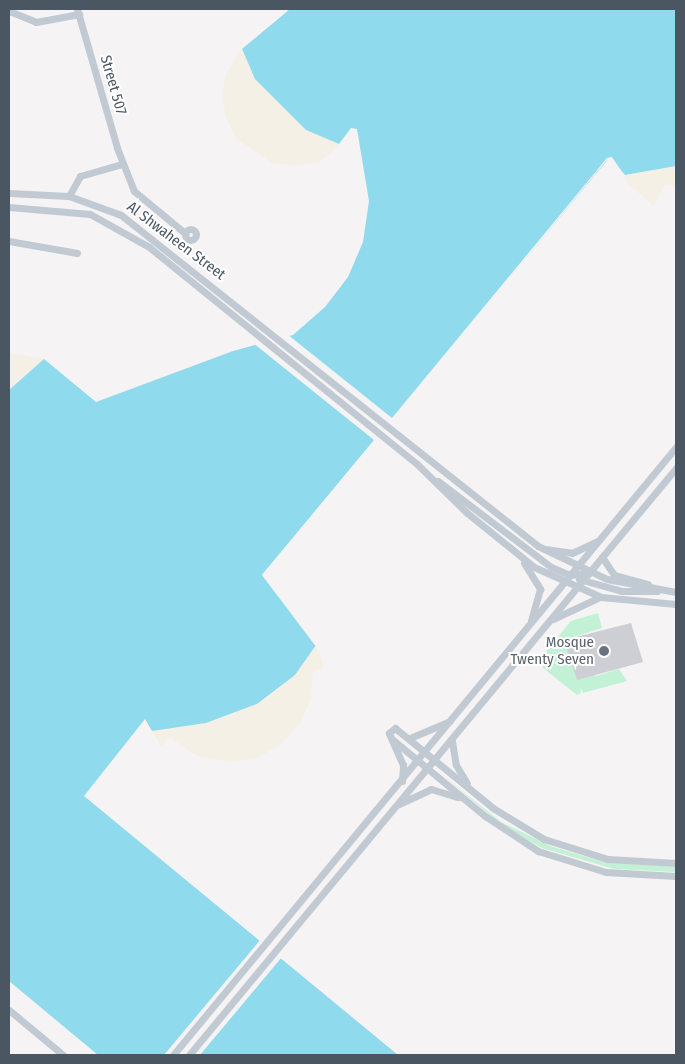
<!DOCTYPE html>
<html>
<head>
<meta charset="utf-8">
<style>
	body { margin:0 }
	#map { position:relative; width:685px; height:1064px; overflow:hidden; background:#f5f3f3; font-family:"Fira Sans Condensed",sans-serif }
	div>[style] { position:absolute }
	.green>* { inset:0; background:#c3f1d5 }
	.sand>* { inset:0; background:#f5f0e5 }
	.water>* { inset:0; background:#90daee }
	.pier>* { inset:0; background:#f5f3f3 }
	.building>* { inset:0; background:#cdcfd5 }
	.minor>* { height:7px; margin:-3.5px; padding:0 3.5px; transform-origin:3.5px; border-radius:3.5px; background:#c1cad2 }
	.minor>.ring { margin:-3.5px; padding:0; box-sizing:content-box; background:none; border:7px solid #c1cad2; border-radius:50% }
	.dots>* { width:14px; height:14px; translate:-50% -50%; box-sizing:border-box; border:2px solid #fff; border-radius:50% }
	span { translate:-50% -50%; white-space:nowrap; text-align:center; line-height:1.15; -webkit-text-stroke:4px #fff; paint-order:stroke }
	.street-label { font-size:15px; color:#4a5661 }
	.worship-label { font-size:15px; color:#5b616d }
	.right { translate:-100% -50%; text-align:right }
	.frame { position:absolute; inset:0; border:10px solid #4a5661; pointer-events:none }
</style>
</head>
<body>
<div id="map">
	<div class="green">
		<div style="clip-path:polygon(598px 613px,602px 628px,564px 640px,596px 676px,619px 669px,627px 681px,583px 693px,580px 687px,581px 693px,577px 695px,543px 668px,540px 659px,571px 621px)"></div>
		<div style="clip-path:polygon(442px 775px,501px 822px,553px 847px,604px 862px,676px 867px,676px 872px,614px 869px,542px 848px,503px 826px)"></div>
	</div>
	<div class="sand">
		<div style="clip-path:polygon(242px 49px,255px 79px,306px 130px,339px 144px,335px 150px,319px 162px,294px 166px,272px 163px,236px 138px,226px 118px,222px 96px,226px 74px)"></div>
		<div style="clip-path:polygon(676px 166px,676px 185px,665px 185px,654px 206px,627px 183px,625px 175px)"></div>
		<div style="clip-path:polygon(9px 353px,44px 359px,9px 390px)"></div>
		<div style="clip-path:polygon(316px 645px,324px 667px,313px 673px,311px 698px,301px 722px,279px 746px,256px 758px,231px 762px,198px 756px,170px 738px,161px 746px,152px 731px,224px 718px,272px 695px)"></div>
	</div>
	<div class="water">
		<div style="clip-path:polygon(290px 9px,676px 9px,676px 166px,625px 175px,610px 157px,262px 575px,316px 645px,295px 675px,257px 704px,206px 723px,152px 731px,145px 719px,84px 796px,398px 1055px,98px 1055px,9px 981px,9px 390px,44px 359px,96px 402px,233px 351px,293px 335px,325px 307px,348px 277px,363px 242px,369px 201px,357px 129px,351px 128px,339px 144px,306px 130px,255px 79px,242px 49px)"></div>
	</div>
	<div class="pier">
		<div style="clip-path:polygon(612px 157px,626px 178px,610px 159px,606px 161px,265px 575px,313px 633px,317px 648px,262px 575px,374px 440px,253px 343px,287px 334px,392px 418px,607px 158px)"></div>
		<div style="clip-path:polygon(261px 939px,282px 957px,200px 1055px,164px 1055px)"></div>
	</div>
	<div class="building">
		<div style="clip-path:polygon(631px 623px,643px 662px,577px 680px,564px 640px)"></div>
	</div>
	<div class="minor">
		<div style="left:77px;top:9px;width:145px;rotate:73.9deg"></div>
		<div style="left:117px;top:148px;width:46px;rotate:68.4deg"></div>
		<div style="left:134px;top:191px;width:67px;rotate:39.6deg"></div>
		<div style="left:9px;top:11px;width:29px;rotate:22deg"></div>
		<div style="left:36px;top:22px;width:44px;rotate:-10.5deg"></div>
		<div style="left:9px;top:193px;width:60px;rotate:2.9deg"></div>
		<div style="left:69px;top:196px;width:55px;rotate:20.1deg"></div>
		<div style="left:121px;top:215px;width:532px;rotate:38.44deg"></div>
		<div style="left:538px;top:546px;width:76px;rotate:25.6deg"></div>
		<div style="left:607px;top:579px;width:70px;rotate:10.7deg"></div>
		<div style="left:69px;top:196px;width:23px;rotate:-61deg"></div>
		<div style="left:80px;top:176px;width:44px;rotate:-15.9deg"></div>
		<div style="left:9px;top:207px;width:81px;rotate:4.9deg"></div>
		<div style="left:90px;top:214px;width:68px;rotate:29.2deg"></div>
		<div style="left:149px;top:247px;width:345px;rotate:39deg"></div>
		<div style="left:417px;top:464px;width:69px;rotate:44.4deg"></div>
		<div style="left:466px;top:512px;width:87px;rotate:39deg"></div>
		<div style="left:534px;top:567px;width:73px;rotate:24.1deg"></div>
		<div style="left:601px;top:597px;width:75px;rotate:5.3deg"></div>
		<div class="ring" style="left:185.5px;top:229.5px;width:4px;height:4px"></div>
		<div style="left:9px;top:241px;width:69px;rotate:10deg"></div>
		<div style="left:438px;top:481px;width:142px;rotate:37.3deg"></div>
		<div style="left:551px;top:567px;width:21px;rotate:23deg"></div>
		<div style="left:570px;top:575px;width:19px;rotate:-6deg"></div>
		<div style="left:545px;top:549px;width:27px;rotate:8deg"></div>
		<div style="left:572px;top:553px;width:29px;rotate:-25deg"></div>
		<div style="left:602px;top:557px;width:22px;rotate:56deg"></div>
		<div style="left:614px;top:575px;width:35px;rotate:15deg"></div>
		<div style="left:524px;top:563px;width:31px;rotate:58deg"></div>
		<div style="left:540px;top:589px;width:33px;rotate:106deg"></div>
		<div style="left:579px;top:579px;width:45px;rotate:15.6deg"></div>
		<div style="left:622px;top:591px;width:35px"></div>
		<div style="left:553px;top:619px;width:52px;rotate:-25.1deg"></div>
		<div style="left:410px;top:738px;width:43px;rotate:-23deg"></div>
		<div style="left:393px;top:740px;width:119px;rotate:39.6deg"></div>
		<div style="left:485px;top:816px;width:64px;rotate:33.4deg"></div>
		<div style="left:538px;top:851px;width:71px;rotate:17.2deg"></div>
		<div style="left:606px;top:872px;width:70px;rotate:3.3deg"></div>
		<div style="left:452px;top:741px;width:24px;rotate:81deg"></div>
		<div style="left:456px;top:765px;width:21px;rotate:59deg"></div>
		<div style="left:402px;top:781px;width:16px;rotate:-86deg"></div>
		<div style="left:403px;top:765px;width:35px;rotate:-114deg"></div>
		<div style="left:389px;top:733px;width:8px;rotate:-40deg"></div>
		<div style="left:395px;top:728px;width:127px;rotate:39.2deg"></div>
		<div style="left:493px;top:808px;width:60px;rotate:31.3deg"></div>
		<div style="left:544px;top:839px;width:67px;rotate:17.4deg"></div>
		<div style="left:608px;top:859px;width:68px;rotate:3.4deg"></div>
		<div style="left:399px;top:804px;width:35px;rotate:-25deg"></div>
		<div style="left:431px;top:789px;width:28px;rotate:17deg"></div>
		<div style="left:9px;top:1010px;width:70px;rotate:39.8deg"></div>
		<div style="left:173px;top:1055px;width:789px;rotate:-50.4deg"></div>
		<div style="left:189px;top:1055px;width:763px;rotate:-50.32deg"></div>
	</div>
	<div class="dots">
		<div style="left:604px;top:651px;background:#6b7280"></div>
	</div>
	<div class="street-label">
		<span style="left:113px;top:85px;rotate:74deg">Street 507</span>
		<span style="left:176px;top:241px;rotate:37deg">Al Shwaheen Street</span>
	</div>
	<div class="worship-label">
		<span class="right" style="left:594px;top:651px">Mosque<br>Twenty Seven</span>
	</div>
	<div class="frame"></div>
</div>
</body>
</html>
